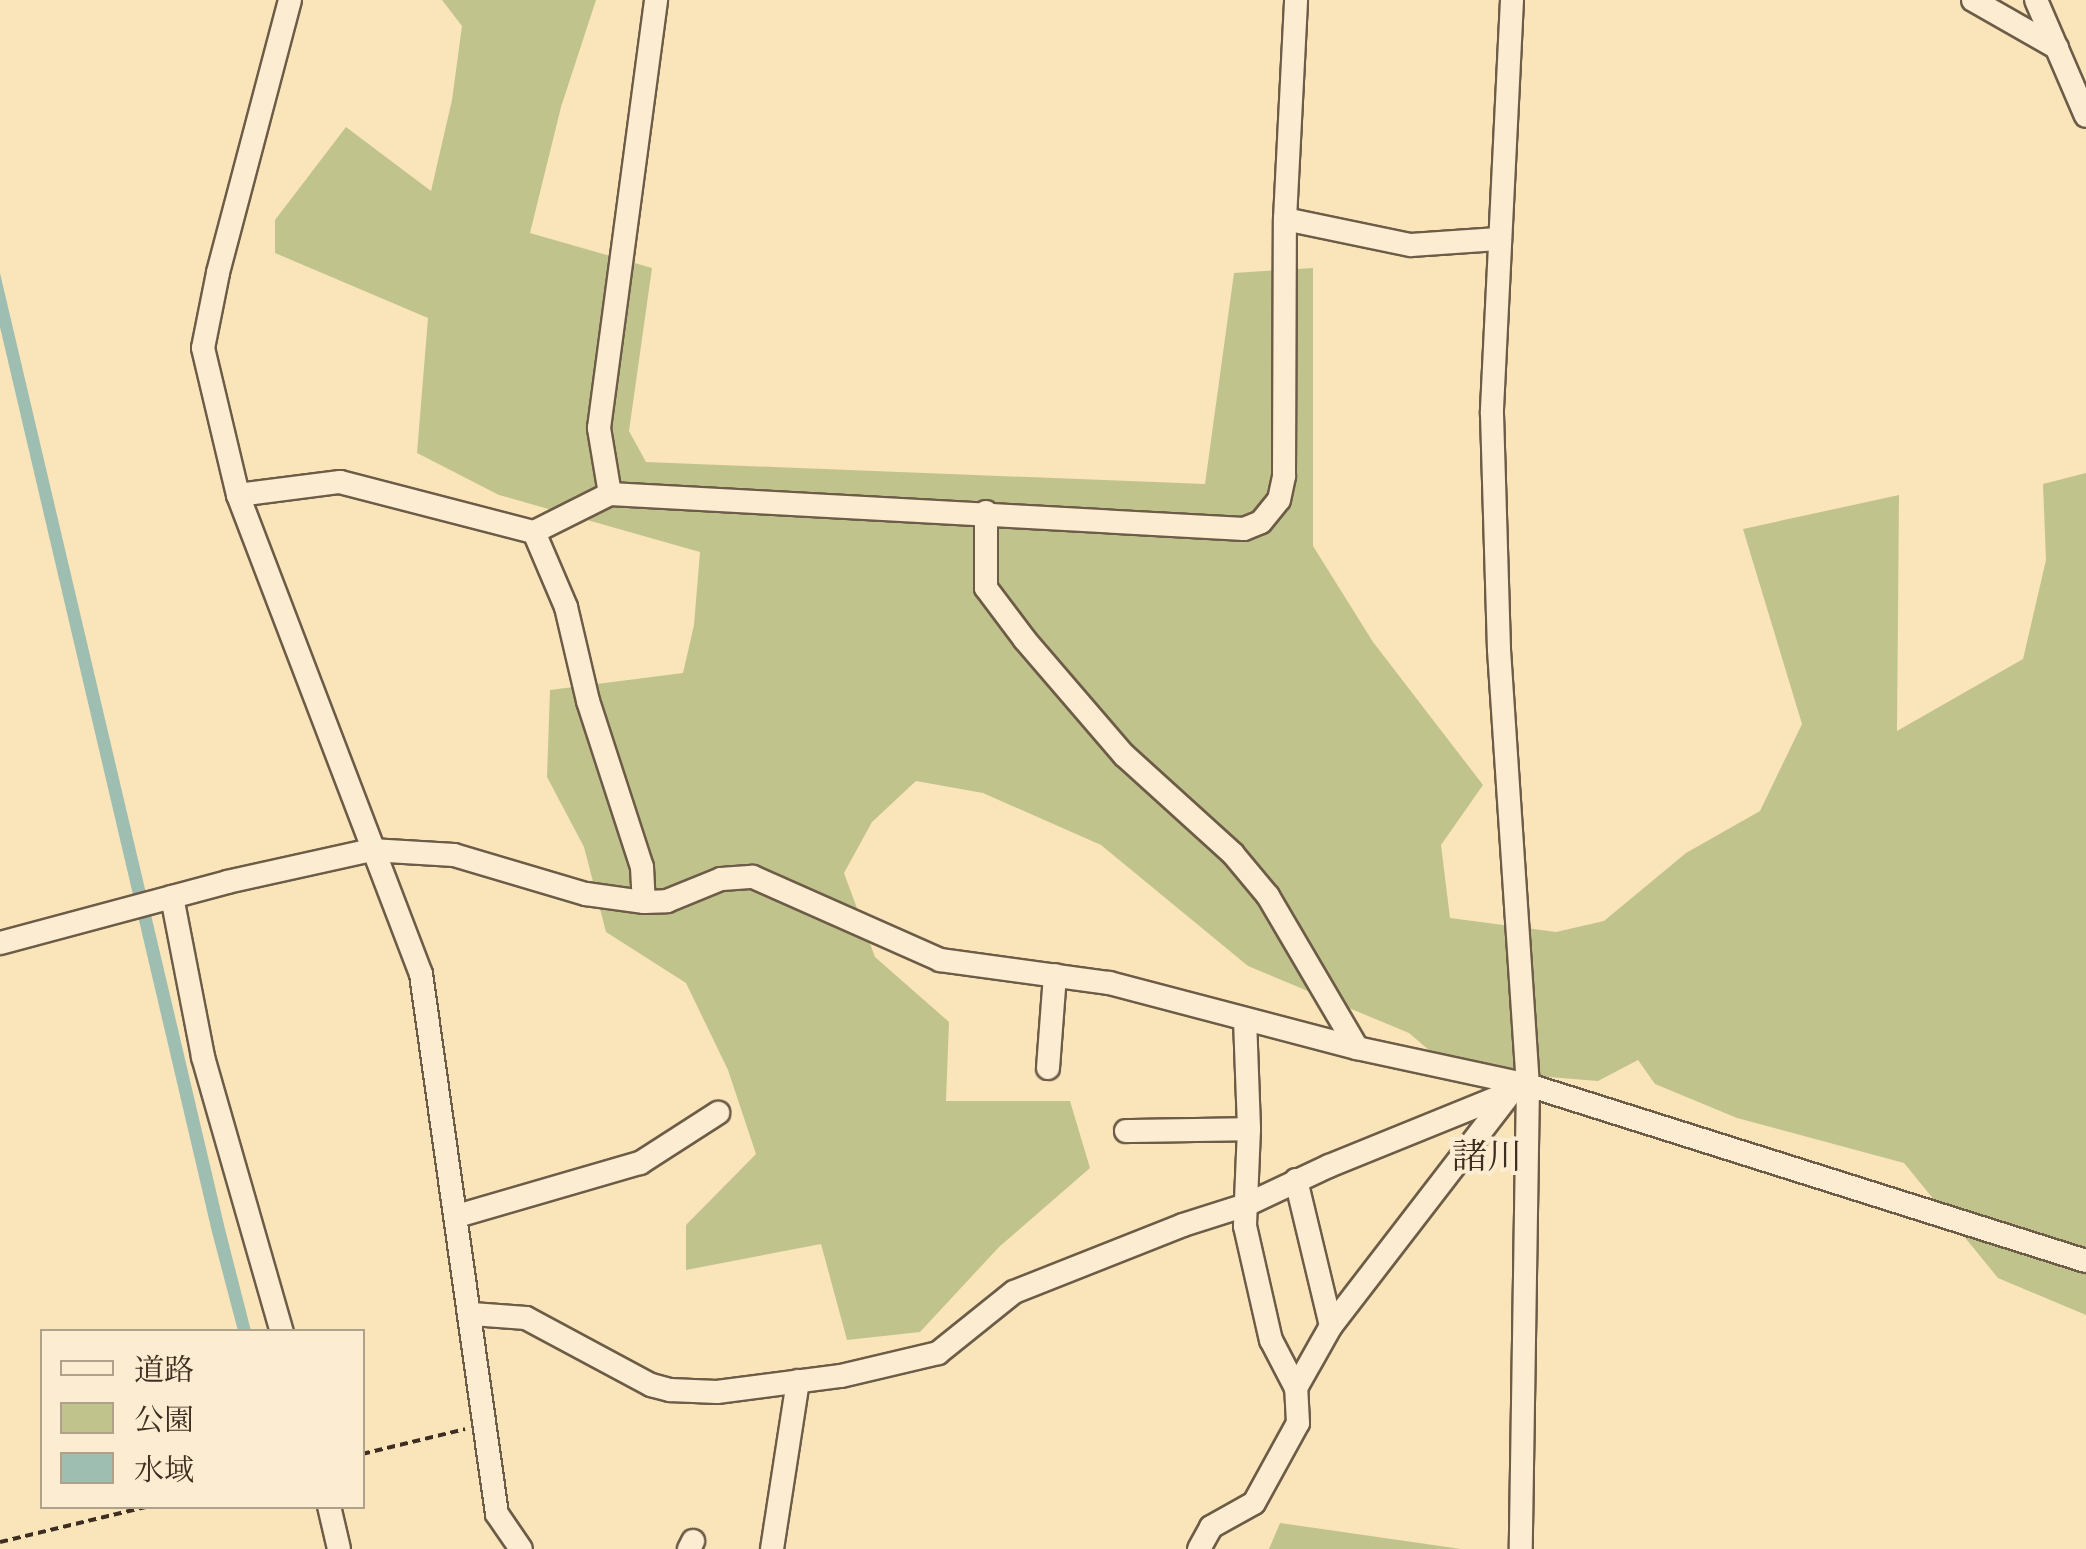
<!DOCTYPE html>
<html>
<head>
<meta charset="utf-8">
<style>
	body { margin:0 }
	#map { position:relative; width:2086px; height:1549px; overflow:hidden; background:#fae4ba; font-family:"Old Standard TT","Noto Serif JP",serif }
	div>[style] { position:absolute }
	.green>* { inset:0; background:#c1c38d }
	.water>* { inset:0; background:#9ebeb1 }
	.path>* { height:4px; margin-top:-2px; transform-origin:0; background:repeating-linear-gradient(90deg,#3e2e21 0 8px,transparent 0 13px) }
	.roads { filter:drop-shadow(2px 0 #6d5c47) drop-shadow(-2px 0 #6d5c47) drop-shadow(0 2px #6d5c47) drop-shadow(0 -2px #6d5c47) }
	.minor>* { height:22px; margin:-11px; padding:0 11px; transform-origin:11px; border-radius:11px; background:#fcedd2 }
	span { translate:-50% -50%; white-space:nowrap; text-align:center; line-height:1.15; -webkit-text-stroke:8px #fcedd2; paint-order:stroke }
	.quarter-label { font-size:35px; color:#3e2e21 }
	.legend { position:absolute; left:40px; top:1329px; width:325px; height:180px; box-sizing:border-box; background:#fcedd2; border:2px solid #b0a18b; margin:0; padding:12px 18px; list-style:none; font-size:30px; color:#3e2e21 }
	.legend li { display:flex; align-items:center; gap:20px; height:50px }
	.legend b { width:50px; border:2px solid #b0a18b }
</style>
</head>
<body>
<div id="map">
	<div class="green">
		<div style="clip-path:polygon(442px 0,596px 0,561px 107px,530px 233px,652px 268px,629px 431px,646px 462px,1205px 484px,1234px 273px,1313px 268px,1313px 546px,1373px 642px,1483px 785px,1441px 845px,1450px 918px,1556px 932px,1604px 921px,1686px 853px,1760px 811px,1802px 724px,1743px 529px,1899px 495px,1897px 731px,2023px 659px,2046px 560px,2043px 484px,2086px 473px,2086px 1315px,1998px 1278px,1904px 1163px,1737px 1118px,1655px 1084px,1638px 1060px,1598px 1081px,1451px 1069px,1409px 1033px,1248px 966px,1101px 845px,983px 793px,916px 781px,872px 822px,844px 873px,875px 957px,949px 1022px,946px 1101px,1070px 1101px,1090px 1168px,999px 1247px,920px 1332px,847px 1340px,821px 1244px,686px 1270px,686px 1225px,756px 1154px,728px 1070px,686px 983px,606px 932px,584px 847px,547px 777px,550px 690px,683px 673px,694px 625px,700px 552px,499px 495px,417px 453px,428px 318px,275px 253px,275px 220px,346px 127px,431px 191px,452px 100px,462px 26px)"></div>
		<div style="clip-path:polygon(1280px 1523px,1461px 1549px,1269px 1549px)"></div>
	</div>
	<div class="water">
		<div style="clip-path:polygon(0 273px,225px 1229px,251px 1331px,238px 1331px,212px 1232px,0 327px)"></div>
	</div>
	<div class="path">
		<div style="left:362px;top:1454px;width:106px;rotate:-13.6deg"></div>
		<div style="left:0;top:1542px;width:154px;rotate:-13.5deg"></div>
	</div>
	<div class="roads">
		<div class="minor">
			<div style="left:290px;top:0;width:282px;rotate:104.8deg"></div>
			<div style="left:218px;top:273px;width:76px;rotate:101.3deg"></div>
			<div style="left:203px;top:348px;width:151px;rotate:76.6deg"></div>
			<div style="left:238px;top:495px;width:513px;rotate:69.09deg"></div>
			<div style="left:421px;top:974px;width:545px;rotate:81.99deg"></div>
			<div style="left:497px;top:1514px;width:42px;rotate:55.6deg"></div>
			<div style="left:1512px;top:0;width:414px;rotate:92.8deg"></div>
			<div style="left:1492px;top:414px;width:236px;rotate:88.3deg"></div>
			<div style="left:1499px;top:650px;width:436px;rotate:86.2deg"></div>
			<div style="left:1528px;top:1085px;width:464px;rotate:90.9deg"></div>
			<div style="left:1973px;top:0;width:97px;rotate:29.7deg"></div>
			<div style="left:2036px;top:0;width:126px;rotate:66.7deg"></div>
			<div style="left:1285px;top:219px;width:129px;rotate:11.7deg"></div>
			<div style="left:1411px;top:245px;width:87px;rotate:-3.9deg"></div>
			<div style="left:610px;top:494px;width:67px;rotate:-99.5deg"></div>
			<div style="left:599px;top:428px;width:432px;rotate:-82.4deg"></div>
			<div style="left:238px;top:495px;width:103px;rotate:-7.3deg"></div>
			<div style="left:340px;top:482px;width:200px;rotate:14.5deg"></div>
			<div style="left:534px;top:532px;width:85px;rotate:-26.6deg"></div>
			<div style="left:610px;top:494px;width:635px;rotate:3.16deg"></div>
			<div style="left:1244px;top:529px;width:18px;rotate:-22deg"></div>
			<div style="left:1261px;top:522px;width:28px;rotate:-51deg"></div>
			<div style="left:1279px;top:500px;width:25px;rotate:-78deg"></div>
			<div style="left:1284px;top:476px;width:257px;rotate:-89.8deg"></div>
			<div style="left:1285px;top:219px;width:219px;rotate:-87.1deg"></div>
			<div style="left:986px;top:512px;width:76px;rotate:90deg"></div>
			<div style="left:986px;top:588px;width:65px;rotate:53.1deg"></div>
			<div style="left:1025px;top:640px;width:152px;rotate:49.3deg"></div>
			<div style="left:1124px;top:755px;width:147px;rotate:42.2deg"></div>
			<div style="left:1233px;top:854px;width:55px;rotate:50.2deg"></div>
			<div style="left:1268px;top:896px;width:176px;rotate:59.6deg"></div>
			<div style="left:534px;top:532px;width:82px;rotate:66.9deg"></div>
			<div style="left:566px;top:607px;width:97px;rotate:76.8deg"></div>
			<div style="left:588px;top:701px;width:175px;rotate:72deg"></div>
			<div style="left:642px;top:867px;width:35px;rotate:87deg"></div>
			<div style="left:172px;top:897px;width:163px;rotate:79deg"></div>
			<div style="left:203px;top:1057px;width:286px;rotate:74deg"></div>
			<div style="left:0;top:943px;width:235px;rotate:-15deg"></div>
			<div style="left:227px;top:882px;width:148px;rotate:-12.5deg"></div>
			<div style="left:371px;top:850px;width:83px;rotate:3.4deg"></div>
			<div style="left:454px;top:855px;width:138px;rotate:16.5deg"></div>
			<div style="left:586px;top:894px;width:59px;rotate:7.9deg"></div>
			<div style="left:644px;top:902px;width:23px;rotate:-2deg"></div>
			<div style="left:667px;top:901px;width:58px;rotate:-22.2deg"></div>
			<div style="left:721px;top:879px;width:32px;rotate:-4deg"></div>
			<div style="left:753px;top:877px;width:205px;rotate:23.9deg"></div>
			<div style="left:940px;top:960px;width:171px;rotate:7.8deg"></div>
			<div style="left:1109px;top:983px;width:256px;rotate:14.7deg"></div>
			<div style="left:1357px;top:1048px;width:175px;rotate:12.2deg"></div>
			<div style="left:1528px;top:1085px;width:585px;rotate:17.51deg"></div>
			<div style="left:1245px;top:1019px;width:110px;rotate:87.9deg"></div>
			<div style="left:1249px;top:1129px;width:97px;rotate:92.4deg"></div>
			<div style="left:1245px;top:1226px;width:117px;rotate:77.2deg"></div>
			<div style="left:1271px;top:1340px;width:54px;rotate:62.5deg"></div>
			<div style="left:1048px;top:1068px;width:93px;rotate:-85.7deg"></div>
			<div style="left:1126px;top:1131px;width:123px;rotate:-0.9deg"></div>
			<div style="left:1296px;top:1180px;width:150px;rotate:76.5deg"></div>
			<div style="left:457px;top:1216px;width:191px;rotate:-16.2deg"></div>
			<div style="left:640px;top:1163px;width:93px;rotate:-32.7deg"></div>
			<div style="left:472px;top:1314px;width:54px;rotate:4.2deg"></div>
			<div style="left:526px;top:1318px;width:142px;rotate:28.2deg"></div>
			<div style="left:651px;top:1385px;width:20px;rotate:15deg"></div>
			<div style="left:670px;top:1390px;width:47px;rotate:2.4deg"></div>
			<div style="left:717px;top:1392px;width:125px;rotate:-7.4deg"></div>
			<div style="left:841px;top:1376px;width:100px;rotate:-13.3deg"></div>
			<div style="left:938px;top:1353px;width:97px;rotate:-38.8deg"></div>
			<div style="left:1014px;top:1292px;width:182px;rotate:-21.6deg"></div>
			<div style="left:1183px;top:1225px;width:66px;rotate:-17.6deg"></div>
			<div style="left:1246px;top:1205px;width:92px;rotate:-25.2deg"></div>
			<div style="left:1329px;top:1166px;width:215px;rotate:-22.1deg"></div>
			<div style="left:329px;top:1506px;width:44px;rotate:76.9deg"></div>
			<div style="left:689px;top:1549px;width:9px;rotate:-63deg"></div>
			<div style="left:772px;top:1549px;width:170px;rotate:-81.2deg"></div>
			<div style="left:1199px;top:1549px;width:25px;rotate:-61deg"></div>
			<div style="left:1211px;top:1527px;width:49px;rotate:-29.2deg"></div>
			<div style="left:1254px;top:1503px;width:91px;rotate:-61.2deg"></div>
			<div style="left:1298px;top:1423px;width:35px;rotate:-93deg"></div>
			<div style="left:1296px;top:1388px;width:71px;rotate:-60.6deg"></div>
			<div style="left:1331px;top:1326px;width:290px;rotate:-52.4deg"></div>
		</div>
	</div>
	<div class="quarter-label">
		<span style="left:1487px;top:1159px">諸川</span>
	</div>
	<ul class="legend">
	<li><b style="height:12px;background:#fcedd2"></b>道路</li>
	<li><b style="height:28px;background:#c1c38d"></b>公園</li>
	<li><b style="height:28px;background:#9ebeb1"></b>水域</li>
	</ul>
</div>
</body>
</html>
